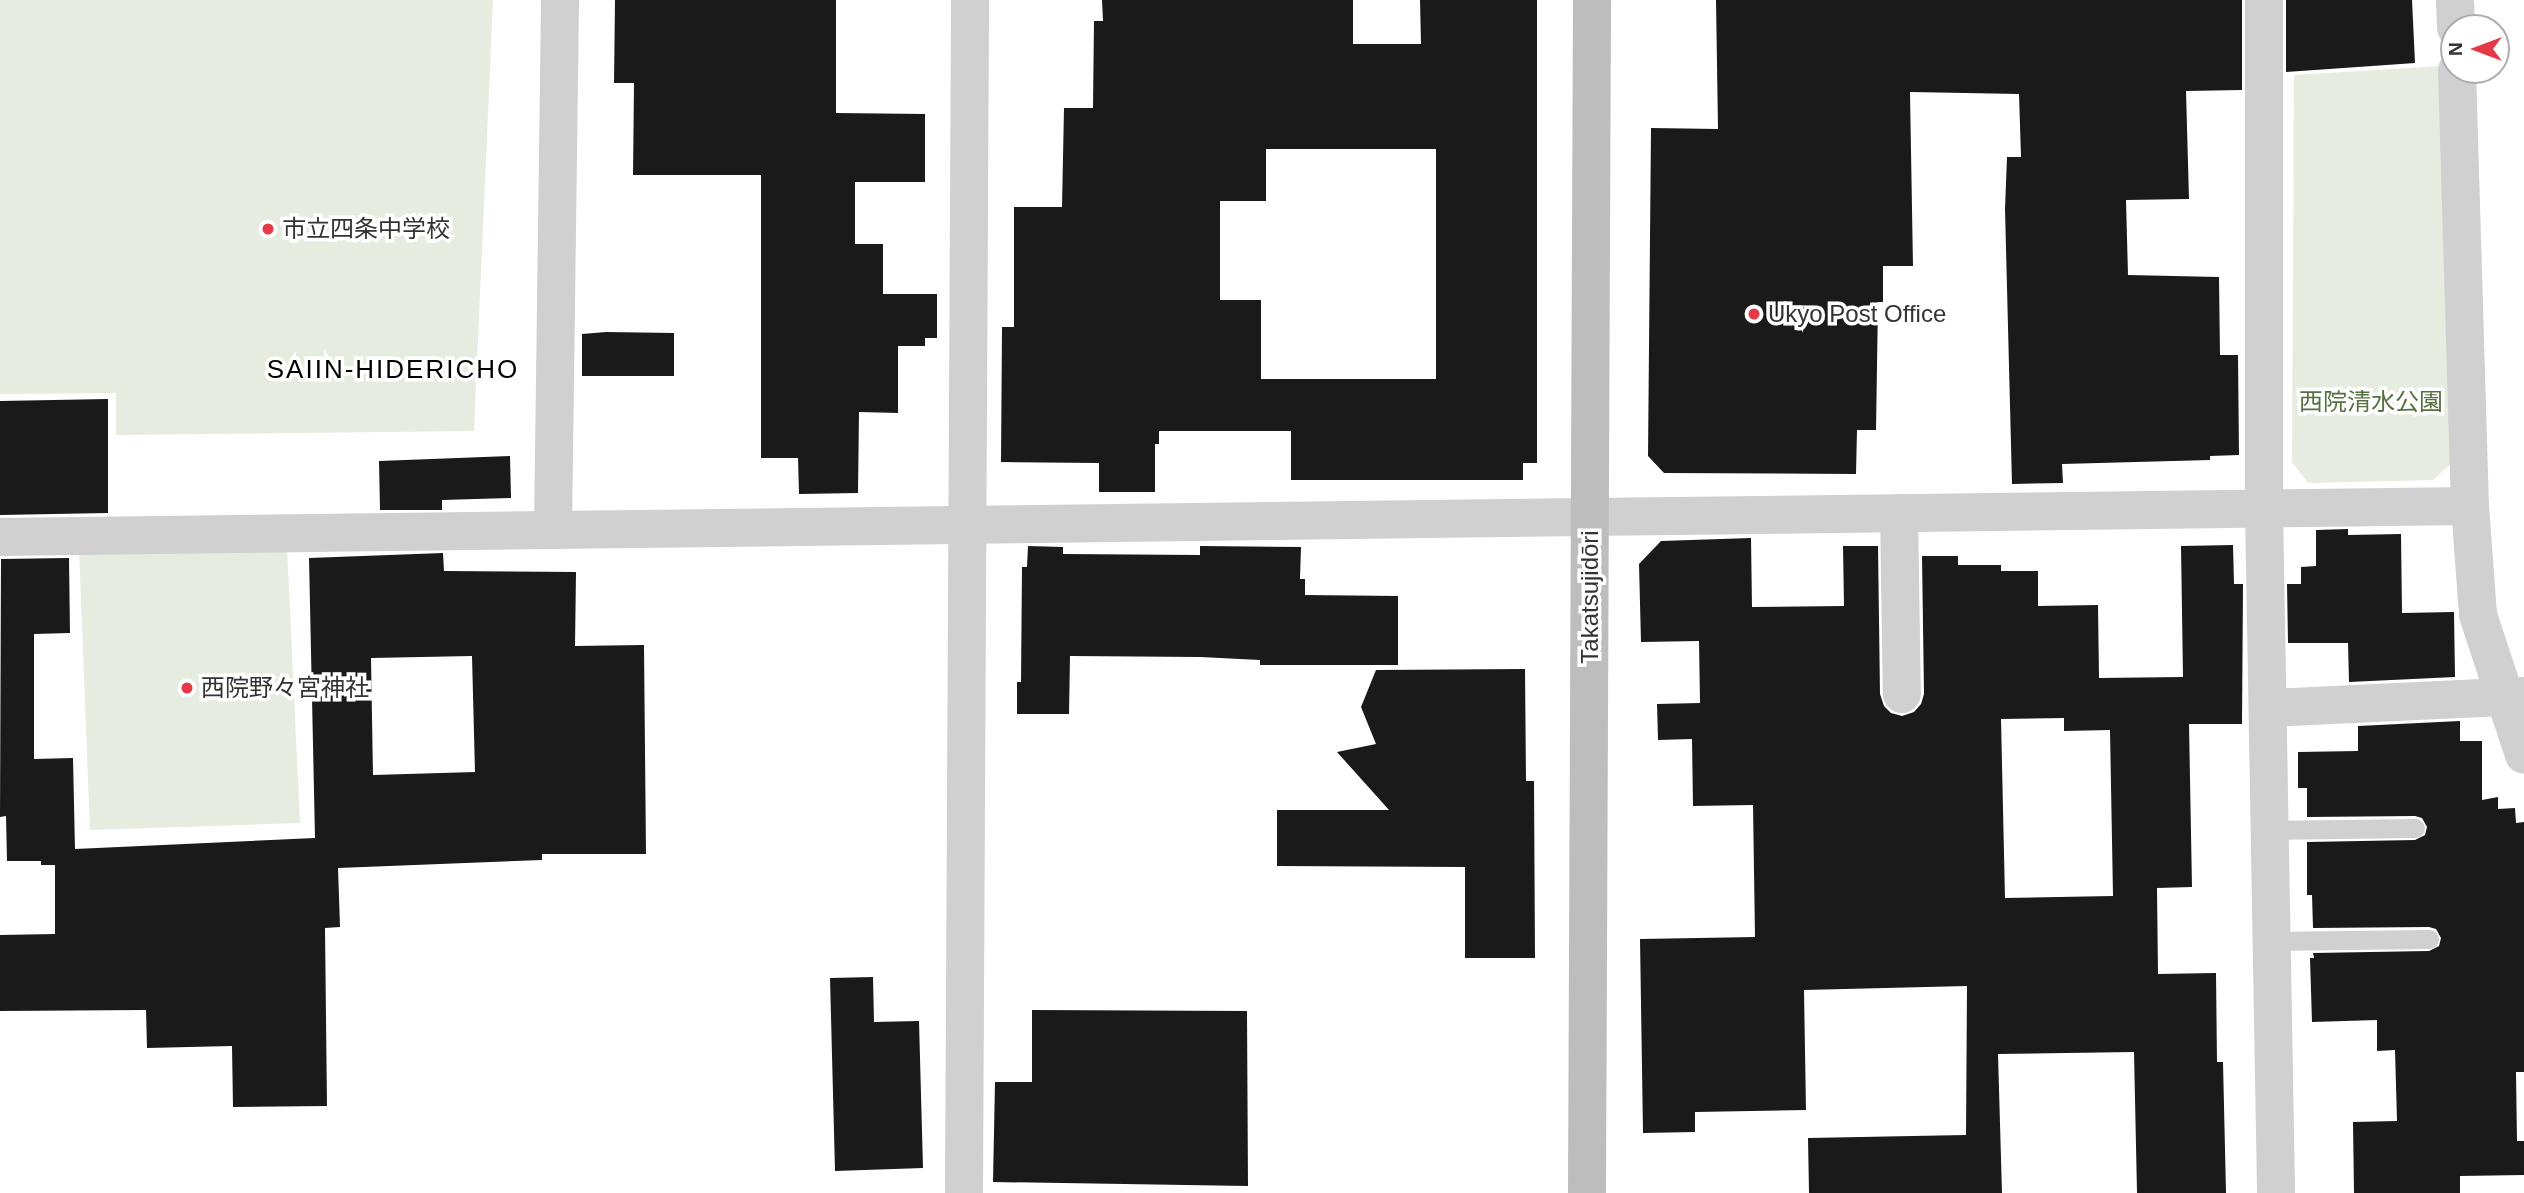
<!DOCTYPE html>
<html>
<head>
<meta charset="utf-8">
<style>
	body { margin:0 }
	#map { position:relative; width:2524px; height:1193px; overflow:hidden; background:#fff; font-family:Helvetica,"Noto Sans JP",sans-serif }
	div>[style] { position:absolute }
	.green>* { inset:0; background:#e6ecdf }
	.building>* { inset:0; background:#1a1a1a }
	.lane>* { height:19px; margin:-9.5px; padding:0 9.5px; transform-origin:9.5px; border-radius:9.5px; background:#d0d0d0 }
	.street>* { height:38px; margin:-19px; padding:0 19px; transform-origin:19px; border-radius:19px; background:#d0d0d0 }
	.secondary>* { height:38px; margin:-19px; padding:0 19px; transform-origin:19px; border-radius:19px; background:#bdbdbd }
	.dots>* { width:19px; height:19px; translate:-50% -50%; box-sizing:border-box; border:4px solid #fff; border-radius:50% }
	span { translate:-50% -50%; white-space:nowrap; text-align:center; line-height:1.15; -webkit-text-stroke:7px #fff; paint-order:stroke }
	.poi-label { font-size:24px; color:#333 }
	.left { translate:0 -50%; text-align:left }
	.park-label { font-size:24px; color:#56703f }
	.street-label { font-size:24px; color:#333 }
	.neighbourhood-label { font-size:26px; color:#000; letter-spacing:2px }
	.north { position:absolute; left:2440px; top:14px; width:70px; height:70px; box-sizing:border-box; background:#fff; border:2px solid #adadad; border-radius:50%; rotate:270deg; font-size:19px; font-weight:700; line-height:28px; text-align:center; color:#333 }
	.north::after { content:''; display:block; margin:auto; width:24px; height:32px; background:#e63946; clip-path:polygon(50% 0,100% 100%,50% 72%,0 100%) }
</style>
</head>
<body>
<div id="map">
	<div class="green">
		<div style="clip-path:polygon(0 0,493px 0,474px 431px,116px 435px,116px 393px,0 394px)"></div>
		<div style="clip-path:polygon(2441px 66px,2452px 463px,2433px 480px,2308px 483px,2292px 462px,2294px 75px)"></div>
		<div style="clip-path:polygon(287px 547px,300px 823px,90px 830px,79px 549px)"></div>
	</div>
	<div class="building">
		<div style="clip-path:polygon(615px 0,836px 0,836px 113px,925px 114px,925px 182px,855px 182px,855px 244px,883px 244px,883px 294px,937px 294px,937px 338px,925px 338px,925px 346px,898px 346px,898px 413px,859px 412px,858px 493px,799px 494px,798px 458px,761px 458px,761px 175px,633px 175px,634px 83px,614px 83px)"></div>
		<div style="clip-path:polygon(evenodd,1102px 0,1353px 0,1353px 44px,1421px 44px,1420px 0,1537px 0,1537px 463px,1523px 463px,1523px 480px,1291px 480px,1291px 431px,1159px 431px,1159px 444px,1155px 444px,1155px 492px,1099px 492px,1099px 463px,1001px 462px,1002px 327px,1014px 327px,1014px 207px,1062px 207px,1064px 108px,1093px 108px,1094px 21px,1103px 21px,1102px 0,1266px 149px,1436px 149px,1436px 379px,1261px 379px,1261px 300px,1220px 300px,1220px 201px,1266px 201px,1266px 149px)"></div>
		<div style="clip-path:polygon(1716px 0,2242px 0,2242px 90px,2186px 91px,2189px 199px,2126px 200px,2128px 275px,2219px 277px,2220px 355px,2238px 355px,2239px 455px,2210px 456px,2210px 460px,2062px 464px,2063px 483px,2012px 484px,2005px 209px,2007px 157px,2021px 157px,2019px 94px,1910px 92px,1913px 266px,1883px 266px,1883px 302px,1878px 302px,1876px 430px,1857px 430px,1856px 474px,1664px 473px,1648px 456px,1651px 128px,1718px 129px)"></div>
		<div style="clip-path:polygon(2286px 0,2412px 0,2415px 63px,2286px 72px)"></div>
		<div style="clip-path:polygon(606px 332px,674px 333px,674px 376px,582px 376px,582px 334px)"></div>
		<div style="clip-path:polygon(108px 399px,108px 513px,0 515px,0 401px)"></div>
		<div style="clip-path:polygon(510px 456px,511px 498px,442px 500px,442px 510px,380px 510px,379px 461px)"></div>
		<div style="clip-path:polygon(2348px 529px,2348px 535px,2401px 534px,2402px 613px,2454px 612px,2455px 677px,2349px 682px,2348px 643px,2288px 643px,2287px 584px,2301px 584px,2301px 567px,2316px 566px,2316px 530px)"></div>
		<div style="clip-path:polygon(evenodd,1751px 538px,1752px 607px,1844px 606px,1843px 546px,1878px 546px,1880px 694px,1884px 706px,1891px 713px,1902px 716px,1914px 712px,1921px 704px,1924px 694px,1922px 556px,1958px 556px,1958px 565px,2001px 565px,2001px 571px,2038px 571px,2038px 606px,2098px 605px,2099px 678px,2183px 677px,2181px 546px,2233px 545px,2234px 584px,2243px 584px,2242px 724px,2189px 724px,2192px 887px,2157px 888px,2158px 974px,2216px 973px,2217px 1062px,2223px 1062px,2226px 1193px,2137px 1193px,2134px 1052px,1998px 1054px,2002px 1193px,1809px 1193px,1808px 1138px,1966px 1135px,1967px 986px,1804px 990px,1806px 1110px,1695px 1112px,1695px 1132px,1643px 1133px,1640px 939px,1755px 937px,1753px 805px,1693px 806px,1692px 739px,1658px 740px,1657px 704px,1700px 703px,1699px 641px,1641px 642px,1639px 564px,1661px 541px,1751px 538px,2064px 718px,2064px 731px,2110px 730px,2113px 896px,2005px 898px,2001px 719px,2064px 718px)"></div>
		<div style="clip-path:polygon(1028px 546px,1063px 547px,1063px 554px,1200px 555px,1200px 546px,1301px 547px,1300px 579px,1305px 579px,1305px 595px,1398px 596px,1398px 665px,1260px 665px,1260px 660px,1200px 657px,1070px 656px,1069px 714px,1017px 714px,1017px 682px,1021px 682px,1022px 567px,1027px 567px)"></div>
		<div style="clip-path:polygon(evenodd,443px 553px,444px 571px,576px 572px,575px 646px,644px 645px,646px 854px,542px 854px,542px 860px,338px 868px,340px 927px,325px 928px,327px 1106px,233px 1107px,232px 1046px,147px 1048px,146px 1010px,0 1011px,0 935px,55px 934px,55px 865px,41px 865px,41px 861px,7px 861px,6px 816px,0 817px,1px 559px,69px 558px,70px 633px,34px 634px,34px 759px,73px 758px,75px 849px,315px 838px,309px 558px,443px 553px,472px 656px,475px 772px,373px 775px,371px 658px,472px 656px)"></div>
		<div style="clip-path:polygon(1525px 669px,1526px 781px,1534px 781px,1535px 958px,1465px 958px,1465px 867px,1277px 866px,1277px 810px,1389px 810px,1337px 752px,1376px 744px,1361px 707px,1376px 670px)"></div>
		<div style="clip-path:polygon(2460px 721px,2460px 741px,2482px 741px,2482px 800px,2498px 797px,2498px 809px,2515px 808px,2516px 823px,2524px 822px,2524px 1072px,2516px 1072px,2517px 1141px,2524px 1141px,2524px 1175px,2460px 1176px,2460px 1193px,2354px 1193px,2353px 1122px,2397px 1121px,2395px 1050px,2377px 1051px,2377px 1020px,2312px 1022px,2310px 958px,2314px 958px,2313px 953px,2429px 951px,2439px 946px,2441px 938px,2436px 929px,2429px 927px,2313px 928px,2312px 895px,2307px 895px,2307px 842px,2415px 840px,2425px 835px,2427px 827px,2422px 818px,2415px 816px,2307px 817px,2307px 788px,2298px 788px,2298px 752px,2358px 751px,2358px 726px)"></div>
		<div style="clip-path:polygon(873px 977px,874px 1022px,919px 1021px,923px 1168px,835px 1171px,830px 978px)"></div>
		<div style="clip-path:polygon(1032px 1010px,1247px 1011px,1248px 1186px,993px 1182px,995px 1082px,1032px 1082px)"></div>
	</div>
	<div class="lane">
		<div style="left:2270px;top:830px;width:145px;rotate:-0.8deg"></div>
		<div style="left:2272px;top:941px;width:157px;rotate:-0.7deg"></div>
	</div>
	<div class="street">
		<div style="left:2264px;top:0;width:509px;rotate:90deg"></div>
		<div style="left:2264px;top:509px;width:684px;rotate:88.99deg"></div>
		<div style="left:2455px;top:0;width:28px;rotate:88deg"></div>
		<div style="left:2457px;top:70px;width:436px;rotate:88.3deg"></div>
		<div style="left:2470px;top:506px;width:109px;rotate:85.8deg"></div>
		<div style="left:2478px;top:615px;width:147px;rotate:71.8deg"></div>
		<div style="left:1899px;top:513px;width:181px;rotate:89.1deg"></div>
		<div style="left:553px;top:530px;width:530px;rotate:-89.24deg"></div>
		<div style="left:0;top:537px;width:2470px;rotate:-0.72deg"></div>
		<div style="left:2268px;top:708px;width:256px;rotate:-2.7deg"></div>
		<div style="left:964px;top:1193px;width:1193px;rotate:-89.71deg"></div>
	</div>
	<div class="secondary">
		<div style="left:1587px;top:1193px;width:1193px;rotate:-89.76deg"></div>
	</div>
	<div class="dots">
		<div style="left:268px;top:229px;background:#e63946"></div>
		<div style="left:1754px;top:314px;background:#e63946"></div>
		<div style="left:187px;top:688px;background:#e63946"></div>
	</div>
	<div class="poi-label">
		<span class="left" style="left:282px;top:229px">市立四条中学校</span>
		<span class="left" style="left:1768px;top:314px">Ukyo Post Office</span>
		<span class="left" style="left:201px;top:688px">西院野々宮神社</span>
	</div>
	<div class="park-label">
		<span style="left:2371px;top:402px">西院清水公園</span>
	</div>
	<div class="street-label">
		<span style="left:1590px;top:597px;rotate:-90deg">Takatsujidōri</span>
	</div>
	<div class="neighbourhood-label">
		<span style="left:393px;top:370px">SAIIN-HIDERICHO</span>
	</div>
	<div class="north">N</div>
</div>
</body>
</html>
